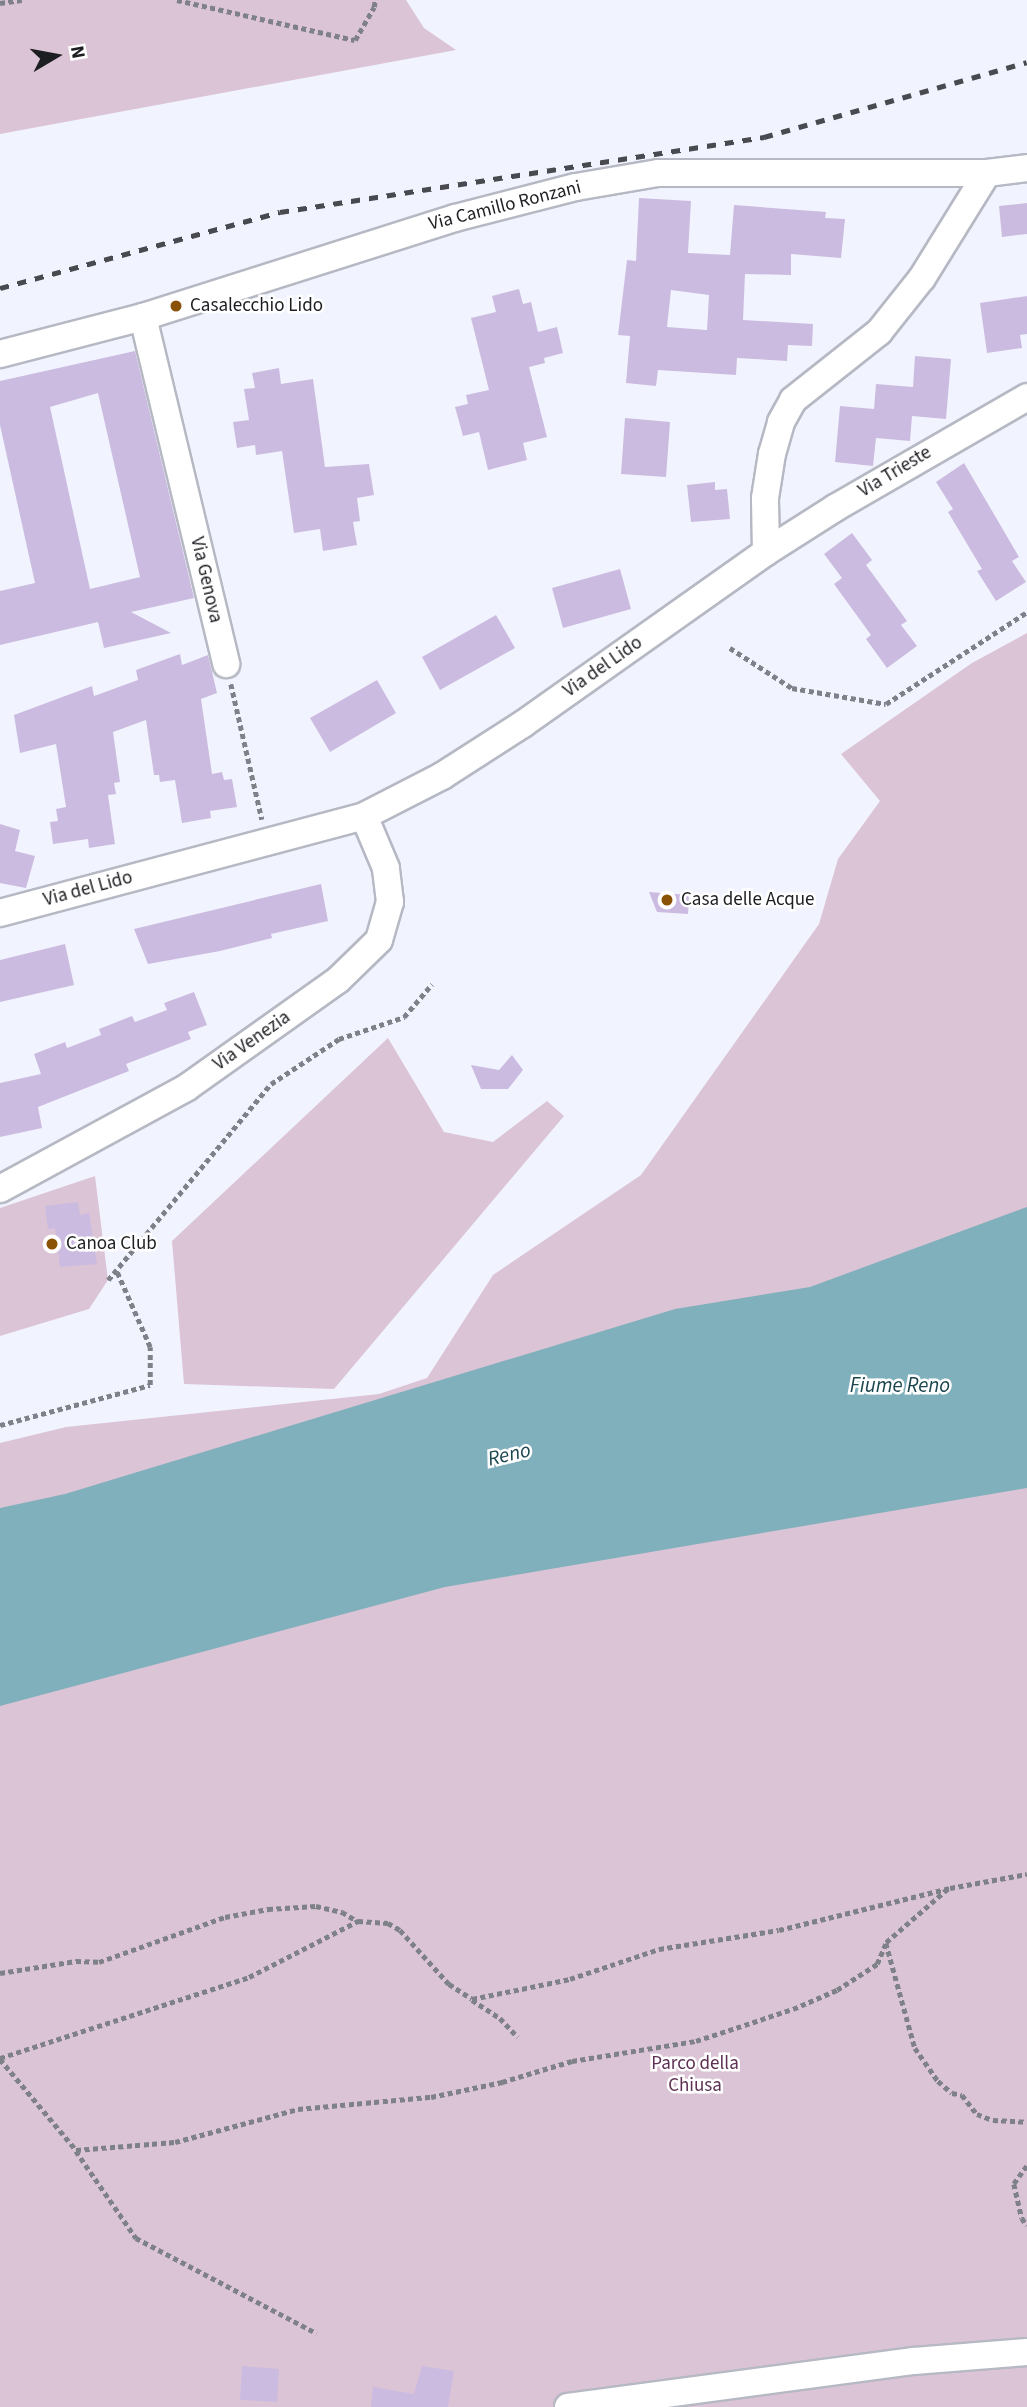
<!DOCTYPE html>
<html>
<head>
<meta charset="utf-8">
<style>
	body { margin:0 }
	#map { position:relative; width:1027px; height:2407px; overflow:hidden; background:#f1f4fe; font-family:"Source Sans 3",sans-serif }
	div>[style] { position:absolute }
	.green>* { inset:0; background:#dbc4d5 }
	.water>* { inset:0; background:#81b0bd }
	.building>* { inset:0; background:#ccbbe0 }
	.path>* { height:4.5px; margin-top:-2.25px; transform-origin:0; background:repeating-linear-gradient(90deg,#7f8188 0 5px,transparent 0 8.5px) }
	.roads { filter:drop-shadow(2px 0 #b6b9c3) drop-shadow(-2px 0 #b6b9c3) drop-shadow(0 2px #b6b9c3) drop-shadow(0 -2px #b6b9c3) }
	.minor>* { height:26px; margin:-13px; padding:0 13px; transform-origin:13px; border-radius:13px; background:#fff }
	.rail>* { height:5px; margin-top:-2.5px; transform-origin:0; background:repeating-linear-gradient(90deg,#484a4f 0 9px,transparent 0 18px) }
	.dots>* { width:19px; height:19px; translate:-50% -50%; box-sizing:border-box; border:4px solid #fff; border-radius:50% }
	span { translate:-50% -50%; white-space:nowrap; text-align:center; line-height:1.15; -webkit-text-stroke:5px #fff; paint-order:stroke }
	.street-label { font-size:19px; color:#1d1e22 }
	.poi-label { font-size:19px; color:#1d1e22 }
	.left { translate:0 -50%; text-align:left }
	.park-label { font-size:19px; color:#5d3054 }
	.water-label { font-size:21px; color:#1b4650; font-style:italic }
	.north { position:absolute; left:21px; top:21px; width:70px; height:70px; -webkit-text-stroke:5px #fff; paint-order:stroke; rotate:80deg; font-size:19px; font-weight:700; line-height:28px; text-align:center; color:#1d1e22 }
	.north::after { content:''; display:block; margin:auto; width:24px; height:32px; background:#1d1e22; clip-path:polygon(50% 0,100% 100%,50% 72%,0 100%) }
</style>
</head>
<body>
<div id="map">
	<div class="green">
		<div style="clip-path:polygon(0 0,406px 0,424px 28px,456px 50px,0 134px)"></div>
		<div style="clip-path:polygon(1027px 633px,1027px 2407px,0 2407px,0 1443px,66px 1427px,379px 1394px,427px 1378px,493px 1275px,641px 1175px,819px 924px,838px 859px,880px 801px,841px 754px,972px 663px)"></div>
		<div style="clip-path:polygon(388px 1038px,444px 1132px,493px 1142px,547px 1101px,564px 1116px,334px 1389px,184px 1384px,172px 1241px)"></div>
		<div style="clip-path:polygon(95px 1176px,108px 1280px,89px 1309px,0 1336px,0 1208px)"></div>
	</div>
	<div class="water">
		<div style="clip-path:polygon(1027px 1207px,1027px 1488px,445px 1587px,0 1706px,0 1508px,65px 1494px,675px 1309px,810px 1287px)"></div>
	</div>
	<div class="building">
		<div style="clip-path:polygon(evenodd,639px 198px,691px 201px,688px 253px,730px 255px,734px 205px,826px 212px,825px 218px,845px 219px,841px 258px,791px 254px,791px 275px,745px 274px,743px 320px,813px 324px,812px 346px,788px 345px,787px 361px,737px 358px,736px 375px,658px 370px,656px 386px,626px 383px,630px 336px,618px 335px,627px 260px,636px 261px,639px 198px,671px 290px,709px 295px,707px 330px,667px 327px,671px 290px)"></div>
		<div style="clip-path:polygon(1027px 203px,1027px 234px,1002px 237px,999px 206px)"></div>
		<div style="clip-path:polygon(519px 289px,523px 304px,531px 302px,538px 332px,557px 327px,563px 353px,544px 358px,545px 363px,529px 367px,547px 437px,523px 443px,527px 460px,488px 470px,479px 432px,463px 436px,455px 407px,468px 404px,466px 395px,489px 390px,471px 318px,496px 312px,492px 296px)"></div>
		<div style="clip-path:polygon(1027px 296px,1027px 334px,1020px 335px,1022px 348px,987px 353px,980px 303px)"></div>
		<div style="clip-path:polygon(evenodd,135px 351px,194px 598px,131px 612px,171px 633px,104px 648px,98px 622px,0 645px,0 591px,35px 583px,0 425px,0 381px,135px 351px,98px 393px,140px 577px,90px 589px,50px 407px,98px 393px)"></div>
		<div style="clip-path:polygon(915px 356px,951px 359px,946px 419px,912px 416px,910px 441px,876px 438px,873px 466px,835px 462px,840px 406px,874px 409px,876px 384px,913px 387px)"></div>
		<div style="clip-path:polygon(279px 368px,281px 384px,313px 379px,325px 467px,369px 464px,374px 495px,357px 498px,360px 521px,353px 522px,357px 545px,323px 551px,320px 529px,294px 533px,282px 451px,256px 455px,255px 445px,237px 448px,233px 422px,249px 420px,244px 389px,255px 388px,252px 373px)"></div>
		<div style="clip-path:polygon(625px 418px,670px 422px,666px 477px,621px 474px)"></div>
		<div style="clip-path:polygon(964px 463px,1019px 557px,1012px 561px,1026px 582px,996px 601px,977px 571px,982px 569px,948px 512px,953px 509px,936px 482px)"></div>
		<div style="clip-path:polygon(715px 482px,715px 490px,727px 489px,730px 519px,691px 522px,687px 485px)"></div>
		<div style="clip-path:polygon(852px 533px,872px 560px,866px 565px,907px 621px,901px 625px,917px 646px,887px 668px,866px 639px,871px 635px,834px 584px,842px 578px,824px 554px)"></div>
		<div style="clip-path:polygon(620px 569px,631px 609px,563px 628px,552px 588px)"></div>
		<div style="clip-path:polygon(496px 615px,515px 648px,440px 690px,422px 657px)"></div>
		<div style="clip-path:polygon(180px 654px,182px 665px,208px 655px,217px 693px,201px 699px,212px 774px,222px 772px,224px 780px,232px 779px,237px 807px,210px 811px,211px 818px,182px 823px,175px 780px,160px 782px,159px 775px,154px 775px,146px 720px,113px 732px,120px 782px,114px 783px,116px 794px,108px 795px,115px 844px,89px 848px,88px 839px,53px 844px,50px 822px,58px 821px,56px 809px,66px 807px,56px 744px,20px 753px,14px 715px,92px 686px,94px 696px,138px 680px,136px 670px)"></div>
		<div style="clip-path:polygon(377px 680px,396px 713px,330px 752px,310px 718px)"></div>
		<div style="clip-path:polygon(0 824px,20px 830px,15px 851px,35px 856px,26px 888px,0 883px)"></div>
		<div style="clip-path:polygon(321px 884px,328px 921px,271px 934px,272px 938px,220px 951px,148px 964px,134px 929px)"></div>
		<div style="clip-path:polygon(649px 892px,689px 895px,688px 914px,657px 912px)"></div>
		<div style="clip-path:polygon(65px 944px,74px 985px,0 1002px,0 960px)"></div>
		<div style="clip-path:polygon(194px 992px,207px 1025px,188px 1032px,191px 1039px,126px 1064px,129px 1071px,38px 1107px,42px 1128px,0 1137px,0 1083px,41px 1074px,34px 1054px,65px 1042px,67px 1048px,101px 1035px,99px 1029px,132px 1016px,135px 1022px,167px 1010px,164px 1003px)"></div>
		<div style="clip-path:polygon(512px 1055px,523px 1070px,508px 1089px,481px 1089px,471px 1065px,499px 1070px)"></div>
		<div style="clip-path:polygon(78px 1202px,80px 1215px,89px 1213px,97px 1264px,60px 1267px,55px 1228px,48px 1229px,45px 1206px)"></div>
		<div style="clip-path:polygon(242px 2366px,279px 2369px,277px 2402px,240px 2400px)"></div>
		<div style="clip-path:polygon(422px 2366px,454px 2371px,448px 2407px,371px 2407px,373px 2387px,414px 2394px)"></div>
	</div>
	<div class="path">
		<div style="left:177px;top:0;width:182px;rotate:12.7deg"></div>
		<div style="left:355px;top:40px;width:38px;rotate:-60deg"></div>
		<div style="left:374px;top:7px;width:7px;rotate:-82deg"></div>
		<div style="left:0;top:3px;width:22px;rotate:-8deg"></div>
		<div style="left:730px;top:648px;width:74px;rotate:32.8deg"></div>
		<div style="left:792px;top:688px;width:95px;rotate:9.7deg"></div>
		<div style="left:886px;top:704px;width:168px;rotate:-33.1deg"></div>
		<div style="left:231px;top:684px;width:139px;rotate:77.1deg"></div>
		<div style="left:108px;top:1280px;width:255px;rotate:-50.3deg"></div>
		<div style="left:271px;top:1084px;width:82px;rotate:-33.5deg"></div>
		<div style="left:339px;top:1039px;width:69px;rotate:-18.7deg"></div>
		<div style="left:404px;top:1017px;width:43px;rotate:-49.7deg"></div>
		<div style="left:0;top:1425px;width:155px;rotate:-14.9deg"></div>
		<div style="left:150px;top:1385px;width:38px;rotate:-90deg"></div>
		<div style="left:150px;top:1347px;width:84px;rotate:-113.8deg"></div>
		<div style="left:948px;top:1889px;width:82px;rotate:138.9deg"></div>
		<div style="left:886px;top:1943px;width:109px;rotate:74.6deg"></div>
		<div style="left:915px;top:2048px;width:40px;rotate:55.1deg"></div>
		<div style="left:938px;top:2081px;width:18px;rotate:41deg"></div>
		<div style="left:952px;top:2093px;width:10px;rotate:11deg"></div>
		<div style="left:962px;top:2095px;width:24px;rotate:52deg"></div>
		<div style="left:977px;top:2114px;width:17px;rotate:21deg"></div>
		<div style="left:993px;top:2120px;width:34px;rotate:3deg"></div>
		<div style="left:0;top:1973px;width:77px;rotate:-9deg"></div>
		<div style="left:76px;top:1961px;width:23px;rotate:2deg"></div>
		<div style="left:99px;top:1962px;width:134px;rotate:-19.7deg"></div>
		<div style="left:225px;top:1917px;width:44px;rotate:-10.5deg"></div>
		<div style="left:268px;top:1909px;width:48px;rotate:-3.6deg"></div>
		<div style="left:316px;top:1906px;width:27px;rotate:13deg"></div>
		<div style="left:342px;top:1912px;width:17px;rotate:31deg"></div>
		<div style="left:472px;top:2000px;width:33px;rotate:33deg"></div>
		<div style="left:500px;top:2018px;width:26px;rotate:47deg"></div>
		<div style="left:0;top:2058px;width:262px;rotate:-18deg"></div>
		<div style="left:249px;top:1977px;width:123px;rotate:-27.2deg"></div>
		<div style="left:358px;top:1921px;width:30px;rotate:4deg"></div>
		<div style="left:388px;top:1923px;width:14px;rotate:30deg"></div>
		<div style="left:400px;top:1930px;width:73px;rotate:47.8deg"></div>
		<div style="left:449px;top:1984px;width:27px;rotate:33deg"></div>
		<div style="left:472px;top:1999px;width:100px;rotate:-11.5deg"></div>
		<div style="left:570px;top:1979px;width:94px;rotate:-18.6deg"></div>
		<div style="left:659px;top:1949px;width:121px;rotate:-9deg"></div>
		<div style="left:779px;top:1930px;width:176px;rotate:-13.8deg"></div>
		<div style="left:950px;top:1888px;width:78px;rotate:-10.3deg"></div>
		<div style="left:0;top:2059px;width:119px;rotate:50.1deg"></div>
		<div style="left:76px;top:2150px;width:99px;rotate:-4.6deg"></div>
		<div style="left:175px;top:2142px;width:127px;rotate:-15deg"></div>
		<div style="left:298px;top:2109px;width:134px;rotate:-5.2deg"></div>
		<div style="left:431px;top:2097px;width:73px;rotate:-11.9deg"></div>
		<div style="left:502px;top:2082px;width:73px;rotate:-16.7deg"></div>
		<div style="left:572px;top:2061px;width:126px;rotate:-9.2deg"></div>
		<div style="left:696px;top:2041px;width:102px;rotate:-18.3deg"></div>
		<div style="left:793px;top:2009px;width:48px;rotate:-23.4deg"></div>
		<div style="left:837px;top:1990px;width:48px;rotate:-33deg"></div>
		<div style="left:877px;top:1964px;width:23px;rotate:-67deg"></div>
		<div style="left:76px;top:2151px;width:106px;rotate:55.4deg"></div>
		<div style="left:136px;top:2238px;width:204px;rotate:27.8deg"></div>
		<div style="left:1027px;top:2166px;width:22px;rotate:126deg"></div>
		<div style="left:1014px;top:2184px;width:35px;rotate:77deg"></div>
		<div style="left:1022px;top:2218px;width:9px;rotate:58deg"></div>
	</div>
	<div class="roads">
		<div class="minor">
			<div style="left:143px;top:317px;width:357px;rotate:76.5deg"></div>
			<div style="left:0;top:354px;width:148px;rotate:-14.5deg"></div>
			<div style="left:143px;top:317px;width:327px;rotate:-17.6deg"></div>
			<div style="left:455px;top:218px;width:125px;rotate:-14.4deg"></div>
			<div style="left:576px;top:187px;width:83px;rotate:-9.7deg"></div>
			<div style="left:658px;top:173px;width:329px"></div>
			<div style="left:987px;top:173px;width:40px;rotate:-7.1deg"></div>
			<div style="left:766px;top:552px;width:54px;rotate:-91.1deg"></div>
			<div style="left:765px;top:498px;width:45px;rotate:-81deg"></div>
			<div style="left:772px;top:454px;width:33px;rotate:-74deg"></div>
			<div style="left:781px;top:422px;width:25px;rotate:-61deg"></div>
			<div style="left:793px;top:400px;width:110px;rotate:-38.3deg"></div>
			<div style="left:879px;top:332px;width:69px;rotate:-51.5deg"></div>
			<div style="left:922px;top:278px;width:123px;rotate:-58.2deg"></div>
			<div style="left:0;top:913px;width:377px;rotate:-14.9deg"></div>
			<div style="left:364px;top:816px;width:88px;rotate:-27.1deg"></div>
			<div style="left:442px;top:776px;width:96px;rotate:-32.7deg"></div>
			<div style="left:523px;top:724px;width:298px;rotate:-35.3deg"></div>
			<div style="left:766px;top:552px;width:82px;rotate:-32.5deg"></div>
			<div style="left:835px;top:508px;width:222px;rotate:-30deg"></div>
			<div style="left:0;top:1189px;width:212px;rotate:-28.5deg"></div>
			<div style="left:186px;top:1088px;width:186px;rotate:-35.4deg"></div>
			<div style="left:338px;top:980px;width:57px;rotate:-44.3deg"></div>
			<div style="left:379px;top:940px;width:40px;rotate:-74deg"></div>
			<div style="left:390px;top:902px;width:34px;rotate:-97deg"></div>
			<div style="left:386px;top:868px;width:56px;rotate:-112.9deg"></div>
			<div style="left:568px;top:2407px;width:349px;rotate:-7.6deg"></div>
			<div style="left:914px;top:2361px;width:113px;rotate:-4.6deg"></div>
		</div>
	</div>
	<div class="rail">
		<div style="left:0;top:288px;width:290px;rotate:-15.2deg"></div>
		<div style="left:280px;top:212px;width:490px;rotate:-8.8deg"></div>
		<div style="left:764px;top:137px;width:273px;rotate:-15.9deg"></div>
	</div>
	<div class="dots">
		<div style="left:176px;top:306px;background:#8a5206"></div>
		<div style="left:667px;top:900px;background:#8a5206"></div>
		<div style="left:52px;top:1244px;background:#8a5206"></div>
	</div>
	<div class="street-label">
		<span style="left:505px;top:206px;rotate:-14deg">Via Camillo Ronzani</span>
		<span style="left:895px;top:472px;rotate:-31deg">Via Trieste</span>
		<span style="left:206px;top:580px;rotate:77deg">Via Genova</span>
		<span style="left:603px;top:667px;rotate:-35deg">Via del Lido</span>
		<span style="left:88px;top:889px;rotate:-15deg">Via del Lido</span>
		<span style="left:252px;top:1041px;rotate:-35deg">Via Venezia</span>
	</div>
	<div class="poi-label">
		<span class="left" style="left:190px;top:306px">Casalecchio Lido</span>
		<span class="left" style="left:681px;top:900px">Casa delle Acque</span>
		<span class="left" style="left:66px;top:1244px">Canoa Club</span>
	</div>
	<div class="park-label">
		<span style="left:695px;top:2075px">Parco della<br>Chiusa</span>
	</div>
	<div class="water-label">
		<span style="left:900px;top:1385px">Fiume Reno</span>
		<span style="left:509px;top:1454px;rotate:-13deg">Reno</span>
	</div>
	<div class="north">N</div>
</div>
</body>
</html>
